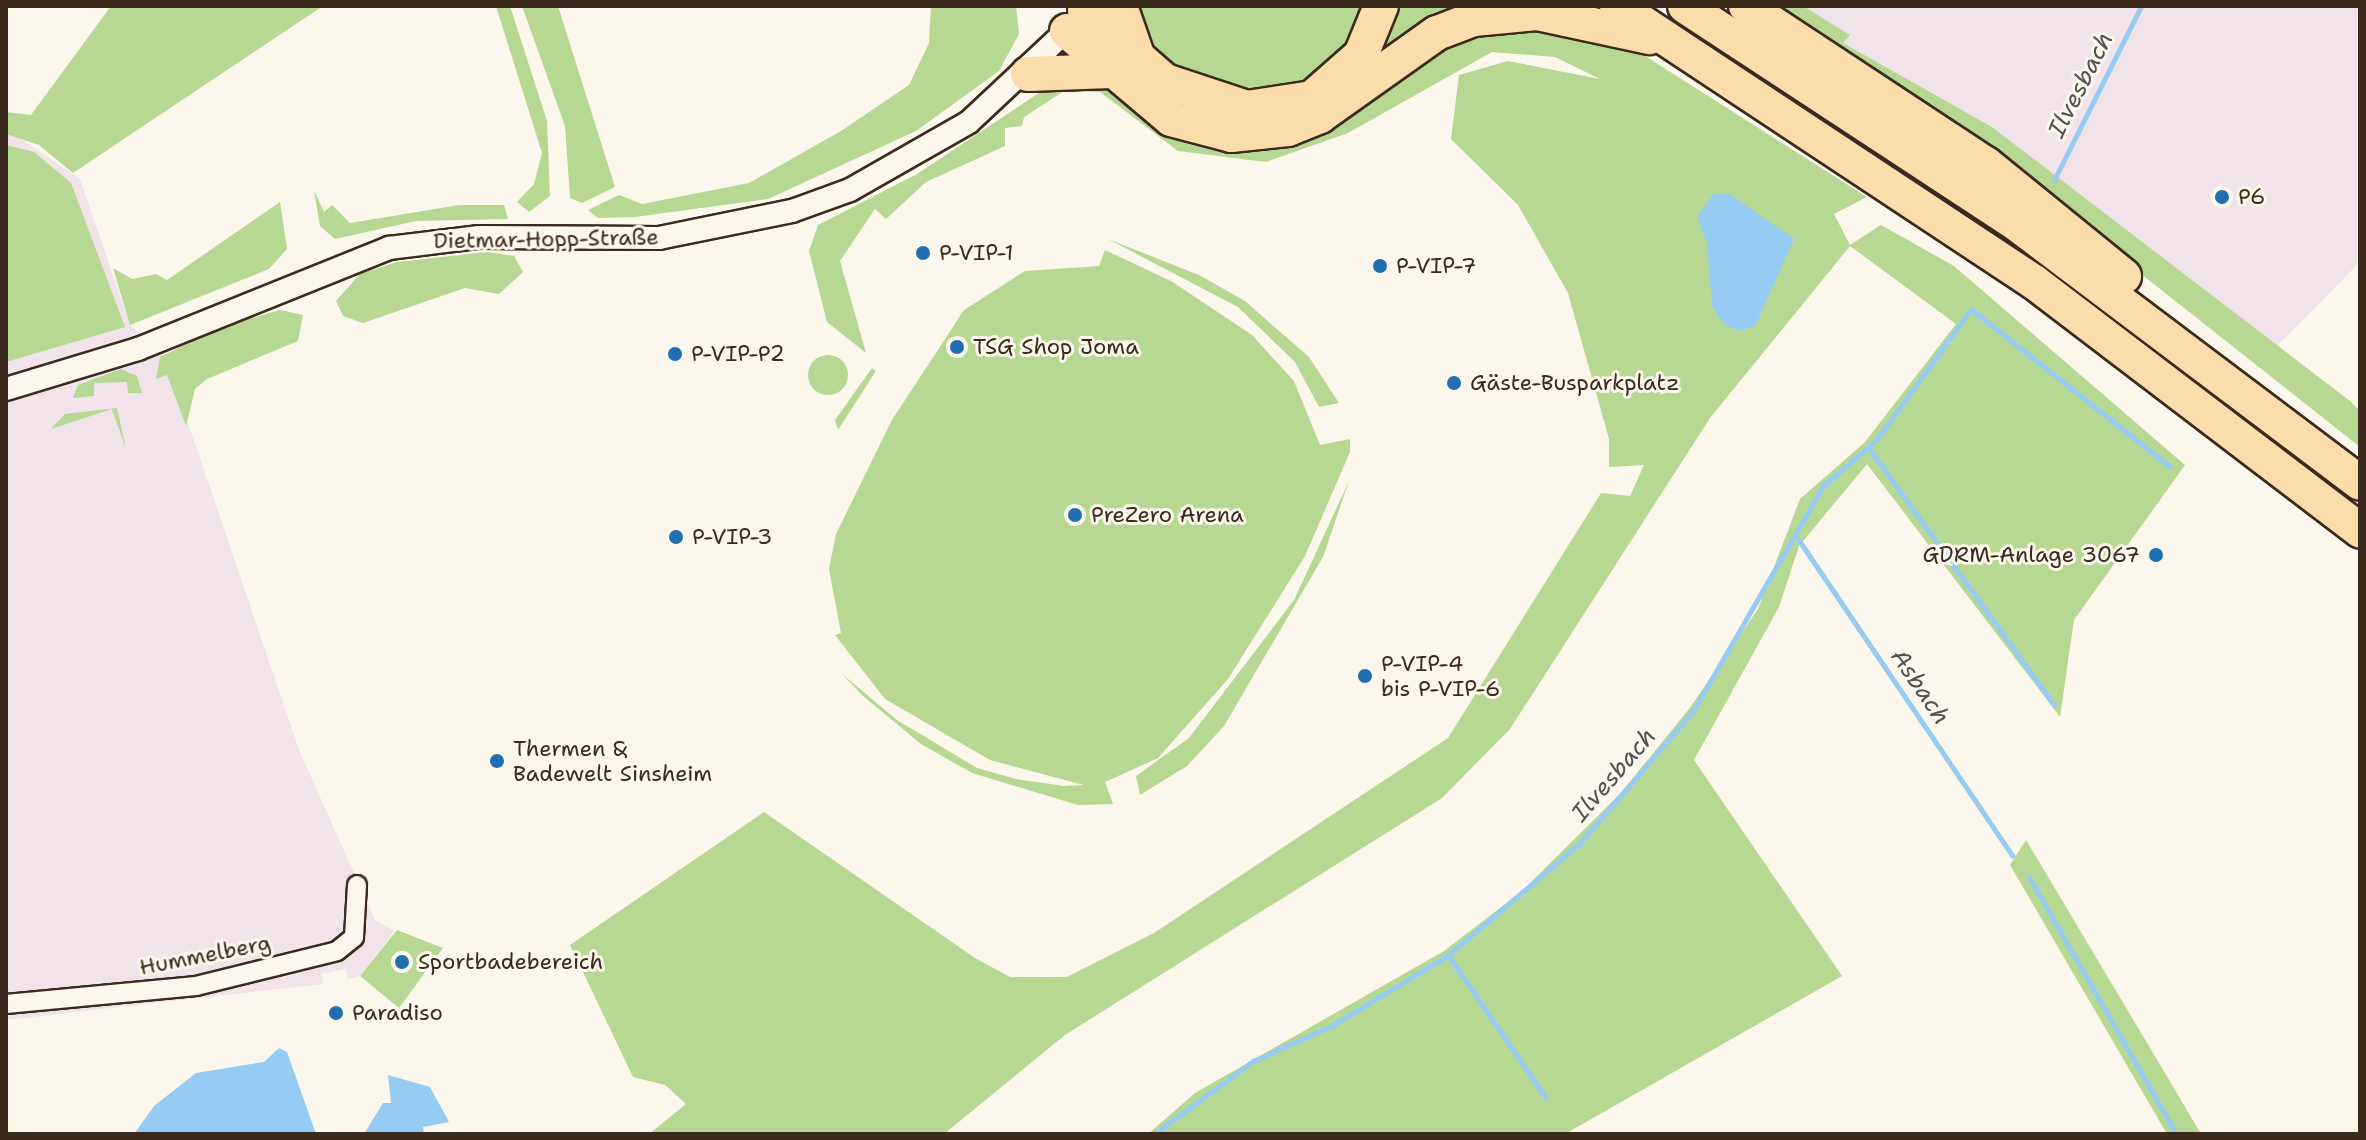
<!DOCTYPE html>
<html>
<head>
<meta charset="utf-8">
<style>
	body { margin:0 }
	#map { position:relative; width:2366px; height:1140px; overflow:hidden; background:#fbf7ec; font-family:"Shantell Sans",sans-serif }
	div>[style] { position:absolute }
	.built>* { inset:0; background:#f0e3e9 }
	.green>* { inset:0; background:#b6d892 }
	.round { border-radius:50% }
	.water>* { inset:0; background:#96cbf4 }
	.stream>* { height:5px; margin:-2.5px; padding:0 2.5px; transform-origin:2.5px; border-radius:2.5px; background:#96cbf4 }
	.roads { filter:drop-shadow(2px 0 #3b2a1e) drop-shadow(-2px 0 #3b2a1e) drop-shadow(0 2px #3b2a1e) drop-shadow(0 -2px #3b2a1e) }
	.minor>* { height:18px; margin:-9px; padding:0 9px; transform-origin:9px; border-radius:9px; background:#fbf7ec }
	.tertiary>* { height:22px; margin:-11px; padding:0 11px; transform-origin:11px; border-radius:11px; background:#fbf7ec }
	.motorway>* { height:34px; margin:-17px; padding:0 17px; transform-origin:17px; border-radius:17px; background:#fbddab }
	.dots>* { width:22px; height:22px; translate:-50% -50%; box-sizing:border-box; border:4px solid #fbf7ec; border-radius:50% }
	span { translate:-50% -50%; white-space:nowrap; text-align:center; line-height:1.15; -webkit-text-stroke:6px #fbf7ec; paint-order:stroke }
	.poi-label { font-size:22px; color:#3b2a1e }
	.left { translate:0 -50%; text-align:left }
	.right { translate:-100% -50%; text-align:right }
	.street-label { font-size:22px; color:#3b2a1e }
	.water-label { font-size:24px; color:#525254; font-style:italic }
	.frame { position:absolute; inset:0; border:8px solid #3b2a1e; pointer-events:none }
</style>
</head>
<body>
<div id="map">
	<div class="built">
		<div style="clip-path:polygon(1774px 6px,2360px 6px,2360px 262px,2268px 355px,2247px 326px,1992px 127px)"></div>
		<div style="clip-path:polygon(12px 133px,80px 179px,130px 325px,166px 358px,299px 750px,375px 920px,394px 931px,360px 976px,348px 979px,345px 969px,322px 974px,323px 984px,6px 1020px,6px 134px)"></div>
	</div>
	<div class="green">
		<div style="clip-path:polygon(111px 6px,323px 6px,73px 173px,39px 145px,6px 134px,6px 112px,31px 115px)"></div>
		<div style="clip-path:polygon(496px 6px,510px 6px,547px 121px,550px 196px,529px 212px,517px 202px,534px 184px,542px 153px)"></div>
		<div style="clip-path:polygon(522px 6px,558px 6px,615px 187px,582px 203px,570px 198px,565px 126px)"></div>
		<div style="clip-path:polygon(931px 6px,1016px 6px,1019px 34px,999px 71px,916px 131px,768px 199px,635px 217px,598px 218px,588px 210px,619px 195px,642px 204px,749px 183px,841px 131px,909px 85px,929px 43px)"></div>
		<div style="clip-path:polygon(1128px 6px,1375px 6px,1327px 81px,1242px 93px,1177px 70px,1143px 41px)"></div>
		<div style="clip-path:polygon(1389px 6px,1506px 6px,1372px 66px)"></div>
		<div style="clip-path:polygon(1774px 6px,1803px 6px,1850px 35px,1843px 43px,1992px 127px,2350px 401px,2360px 411px,2360px 447px,1940px 115px)"></div>
		<div style="clip-path:polygon(1512px 22px,1628px 45px,1867px 197px,1834px 214px,1850px 245px,1881px 225px,1954px 266px,2185px 465px,2074px 620px,2060px 717px,1867px 464px,1799px 546px,1779px 607px,1694px 760px,1842px 976px,1565px 1134px,1148px 1134px,1195px 1093px,1444px 951px,1522px 891px,1620px 794px,1689px 709px,1758px 609px,1800px 499px,1865px 442px,1956px 324px,1850px 246px,1710px 418px,1510px 729px,1442px 798px,1065px 1035px,944px 1134px,649px 1134px,686px 1104px,665px 1085px,633px 1077px,570px 945px,764px 812px,975px 958px,1010px 977px,1067px 977px,1154px 933px,1448px 738px,1601px 493px,1630px 496px,1644px 465px,1609px 467px,1609px 439px,1568px 293px,1518px 205px,1451px 139px,1459px 75px,1508px 61px,1600px 79px,1555px 57px,1492px 52px,1348px 133px,1266px 162px,1178px 151px,1100px 92px,1064px 91px,1024px 117px,1022px 126px,1005px 128px,1005px 146px,926px 182px,886px 219px,875px 209px,840px 261px,866px 353px,827px 322px,809px 251px,818px 225px,917px 174px,1051px 85px,1106px 83px,1167px 127px)"></div>
		<div style="clip-path:polygon(6px 145px,34px 152px,71px 183px,125px 327px,6px 362px)"></div>
		<div style="clip-path:polygon(314px 190px,324px 212px,332px 205px,350px 223px,459px 205px,504px 205px,508px 219px,416px 221px,335px 239px,320px 226px)"></div>
		<div style="clip-path:polygon(280px 202px,287px 249px,269px 269px,130px 325px,113px 268px,132px 279px,156px 274px,167px 280px)"></div>
		<div style="clip-path:polygon(1108px 239px,1199px 275px,1245px 301px,1309px 357px,1339px 403px,1319px 407px,1295px 362px,1238px 307px)"></div>
		<div style="clip-path:polygon(1105px 250px,1171px 281px,1252px 335px,1294px 381px,1320px 445px,1350px 439px,1350px 452px,1305px 556px,1228px 679px,1158px 758px,1105px 782px,1113px 804px,1078px 805px,972px 773px,921px 744px,863px 696px,842px 674px,897px 720px,977px 768px,1016px 779px,1064px 786px,1084px 785px,990px 760px,885px 699px,835px 635px,841px 633px,829px 569px,836px 534px,892px 420px,964px 310px,1025px 271px,1099px 266px)"></div>
		<div style="clip-path:polygon(487px 252px,514px 256px,523px 272px,499px 294px,465px 288px,363px 323px,343px 316px,336px 301px,360px 274px,397px 262px)"></div>
		<div style="clip-path:polygon(280px 310px,303px 315px,298px 341px,207px 379px,195px 389px,186px 426px,167px 375px,156px 379px,160px 357px,224px 326px)"></div>
		<div class="round" style="left:808px;top:355px;width:40px;height:40px"></div>
		<div style="clip-path:polygon(872px 368px,876px 371px,838px 430px,835px 420px)"></div>
		<div style="clip-path:polygon(121px 369px,137px 376px,142px 393px,128px 393px,127px 382px,94px 383px,94px 396px,73px 398px,78px 385px)"></div>
		<div style="clip-path:polygon(117px 408px,126px 449px,112px 409px,51px 429px,65px 414px)"></div>
		<div style="clip-path:polygon(1349px 481px,1323px 557px,1224px 726px,1187px 766px,1140px 795px,1136px 776px,1189px 738px,1294px 600px)"></div>
		<div style="clip-path:polygon(2026px 840px,2165px 1073px,2201px 1134px,2167px 1134px,2010px 865px)"></div>
		<div style="clip-path:polygon(397px 930px,443px 948px,399px 1008px,360px 976px)"></div>
	</div>
	<div class="water">
		<div style="clip-path:polygon(1714px 193px,1730px 194px,1794px 239px,1755px 326px,1739px 331px,1723px 324px,1712px 306px,1707px 242px,1697px 217px)"></div>
		<div style="clip-path:polygon(279px 1048px,287px 1052px,316px 1134px,134px 1134px,154px 1106px,196px 1073px,264px 1062px)"></div>
		<div style="clip-path:polygon(388px 1075px,430px 1087px,449px 1122px,423px 1127px,424px 1134px,364px 1134px,383px 1103px,391px 1103px)"></div>
	</div>
	<div class="stream">
		<div style="left:2054px;top:180px;width:195px;rotate:-63.4deg"></div>
		<div style="left:1868px;top:447px;width:318px;rotate:54.2deg"></div>
		<div style="left:1798px;top:539px;width:382px;rotate:55.9deg"></div>
		<div style="left:2029px;top:877px;width:296px;rotate:60.2deg"></div>
		<div style="left:1448px;top:955px;width:173px;rotate:55.6deg"></div>
		<div style="left:1154px;top:1134px;width:123px;rotate:-36.4deg"></div>
		<div style="left:1253px;top:1061px;width:88px;rotate:-24.2deg"></div>
		<div style="left:1333px;top:1025px;width:135px;rotate:-31.3deg"></div>
		<div style="left:1448px;top:955px;width:172px;rotate:-40.3deg"></div>
		<div style="left:1579px;top:844px;width:175px;rotate:-49.4deg"></div>
		<div style="left:1693px;top:711px;width:260px;rotate:-60deg"></div>
		<div style="left:1823px;top:486px;width:72px;rotate:-41deg"></div>
		<div style="left:1877px;top:439px;width:160px;rotate:-54.1deg"></div>
		<div style="left:1971px;top:309px;width:254px;rotate:38.4deg"></div>
	</div>
	<div class="roads">
		<div class="minor">
			<div style="left:6px;top:1004px;width:191px;rotate:-5.4deg"></div>
			<div style="left:196px;top:986px;width:145px;rotate:-13.9deg"></div>
			<div style="left:337px;top:951px;width:22px;rotate:-39deg"></div>
			<div style="left:354px;top:937px;width:52px;rotate:-86.7deg"></div>
		</div>
		<div class="tertiary">
			<div style="left:6px;top:389px;width:138px;rotate:-16.9deg"></div>
			<div style="left:138px;top:349px;width:271px;rotate:-21.9deg"></div>
			<div style="left:389px;top:248px;width:91px;rotate:-7deg"></div>
			<div style="left:479px;top:237px;width:180px;rotate:0.3deg"></div>
			<div style="left:659px;top:238px;width:136px;rotate:-11.5deg"></div>
			<div style="left:792px;top:211px;width:62px;rotate:-19.9deg"></div>
			<div style="left:850px;top:190px;width:137px;rotate:-29.7deg"></div>
			<div style="left:969px;top:122px;width:146px;rotate:-43.1deg"></div>
		</div>
		<div class="motorway">
			<div style="left:1120px;top:6px;width:52px;rotate:70.9deg"></div>
			<div style="left:1617px;top:6px;width:500px;rotate:33.5deg"></div>
			<div style="left:2034px;top:282px;width:410px;rotate:37.3deg"></div>
			<div style="left:1685px;top:6px;width:399px;rotate:33.3deg"></div>
			<div style="left:2018px;top:225px;width:428px;rotate:37deg"></div>
			<div style="left:1746px;top:6px;width:287px;rotate:33.4deg"></div>
			<div style="left:1986px;top:164px;width:178px;rotate:39.1deg"></div>
			<div style="left:1085px;top:11px;width:106px;rotate:41.2deg"></div>
			<div style="left:1165px;top:81px;width:86px;rotate:18.2deg"></div>
			<div style="left:1247px;top:108px;width:66px;rotate:-8.7deg"></div>
			<div style="left:1312px;top:98px;width:65px;rotate:-41.3deg"></div>
			<div style="left:1361px;top:55px;width:53px;rotate:-67.8deg"></div>
			<div style="left:1067px;top:31px;width:136px;rotate:40.2deg"></div>
			<div style="left:1171px;top:119px;width:62px;rotate:14.9deg"></div>
			<div style="left:1231px;top:135px;width:57px;rotate:-6deg"></div>
			<div style="left:1288px;top:129px;width:35px;rotate:-22deg"></div>
			<div style="left:1320px;top:116px;width:143px;rotate:-35.4deg"></div>
			<div style="left:1437px;top:33px;width:40px;rotate:-21deg"></div>
			<div style="left:1474px;top:19px;width:63px;rotate:-5.4deg"></div>
			<div style="left:1537px;top:13px;width:115px;rotate:12.1deg"></div>
			<div style="left:1028px;top:74px;width:83px;rotate:-2.1deg"></div>
		</div>
	</div>
	<div class="dots">
		<div style="left:2222px;top:197px;background:#1f6fb2"></div>
		<div style="left:923px;top:253px;background:#1f6fb2"></div>
		<div style="left:1380px;top:266px;background:#1f6fb2"></div>
		<div style="left:957px;top:347px;background:#1f6fb2"></div>
		<div style="left:675px;top:354px;background:#1f6fb2"></div>
		<div style="left:1454px;top:383px;background:#1f6fb2"></div>
		<div style="left:1075px;top:515px;background:#1f6fb2"></div>
		<div style="left:676px;top:537px;background:#1f6fb2"></div>
		<div style="left:2156px;top:555px;background:#1f6fb2"></div>
		<div style="left:1365px;top:676px;background:#1f6fb2"></div>
		<div style="left:497px;top:761px;background:#1f6fb2"></div>
		<div style="left:402px;top:962px;background:#1f6fb2"></div>
		<div style="left:336px;top:1013px;background:#1f6fb2"></div>
	</div>
	<div class="poi-label">
		<span class="left" style="left:2238px;top:197px">P6</span>
		<span class="left" style="left:939px;top:253px">P-VIP-1</span>
		<span class="left" style="left:1396px;top:266px">P-VIP-7</span>
		<span class="left" style="left:973px;top:347px">TSG Shop Joma</span>
		<span class="left" style="left:691px;top:354px">P-VIP-P2</span>
		<span class="left" style="left:1470px;top:383px">Gäste-Busparkplatz</span>
		<span class="left" style="left:1091px;top:515px">PreZero Arena</span>
		<span class="left" style="left:692px;top:537px">P-VIP-3</span>
		<span class="right" style="left:2140px;top:555px">GDRM-Anlage 3067</span>
		<span class="left" style="left:1381px;top:676px">P-VIP-4<br>bis P-VIP-6</span>
		<span class="left" style="left:513px;top:761px">Thermen &amp;<br>Badewelt Sinsheim</span>
		<span class="left" style="left:418px;top:962px">Sportbadebereich</span>
		<span class="left" style="left:352px;top:1013px">Paradiso</span>
	</div>
	<div class="street-label">
		<span style="left:546px;top:239px;rotate:-1deg">Dietmar-Hopp-Straße</span>
		<span style="left:205px;top:955px;rotate:-11deg">Hummelberg</span>
	</div>
	<div class="water-label">
		<span style="left:2081px;top:85px;rotate:-63deg">Ilvesbach</span>
		<span style="left:1920px;top:687px;rotate:56deg">Asbach</span>
		<span style="left:1614px;top:775px;rotate:-49deg">Ilvesbach</span>
	</div>
	<div class="frame"></div>
</div>
</body>
</html>
